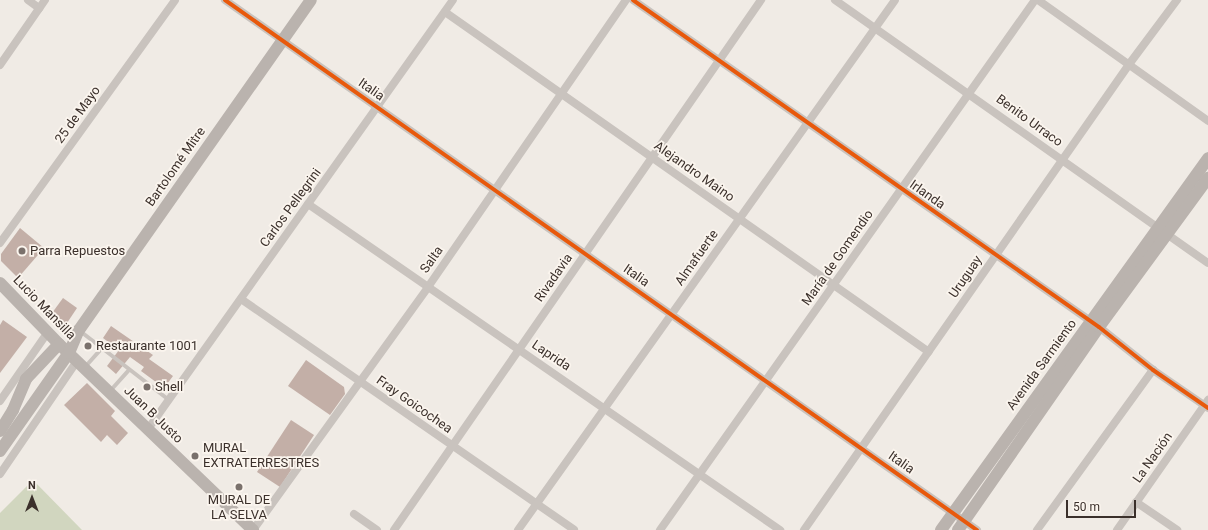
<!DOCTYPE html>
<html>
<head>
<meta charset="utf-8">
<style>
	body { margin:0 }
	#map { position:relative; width:1208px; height:530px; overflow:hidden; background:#f0ebe5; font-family:Roboto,sans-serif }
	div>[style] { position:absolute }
	.green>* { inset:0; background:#d1d6bf }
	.building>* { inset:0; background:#c3afa7 }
	.lane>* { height:4px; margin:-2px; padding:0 2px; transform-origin:2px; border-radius:2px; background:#c9c3be }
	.street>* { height:8px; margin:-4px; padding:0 4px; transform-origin:4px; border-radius:4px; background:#c9c3be }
	.secondary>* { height:12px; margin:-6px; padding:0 6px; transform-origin:6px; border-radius:6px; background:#bab3ae }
	.cycleway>* { height:4px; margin:-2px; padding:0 2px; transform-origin:2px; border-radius:2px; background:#e8590c }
	.dots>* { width:11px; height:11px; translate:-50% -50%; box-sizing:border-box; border:2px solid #fbf5ee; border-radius:50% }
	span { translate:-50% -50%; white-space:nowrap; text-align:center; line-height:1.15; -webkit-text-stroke:3.5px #fbf5ee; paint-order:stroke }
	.street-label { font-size:13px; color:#3b302b }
	.poi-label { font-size:13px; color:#3b302b }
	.left { translate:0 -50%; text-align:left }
	.north { position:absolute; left:12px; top:478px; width:40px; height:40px; -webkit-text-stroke:3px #fbf5ee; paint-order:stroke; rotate:0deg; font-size:11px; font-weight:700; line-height:16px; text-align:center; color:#3b302b }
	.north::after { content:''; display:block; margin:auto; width:14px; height:18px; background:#3b302b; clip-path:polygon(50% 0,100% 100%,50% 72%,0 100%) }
	.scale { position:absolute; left:1066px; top:500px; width:70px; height:18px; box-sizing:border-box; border:2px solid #3b302b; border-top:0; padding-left:5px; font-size:12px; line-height:14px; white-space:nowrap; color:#3b302b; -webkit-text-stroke:3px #fbf5ee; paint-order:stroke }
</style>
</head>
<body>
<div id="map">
	<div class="green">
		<div style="clip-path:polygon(33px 480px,82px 530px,0 530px,0 513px)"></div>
	</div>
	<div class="building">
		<div style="clip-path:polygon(20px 228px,44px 248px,18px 278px,1px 261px,1px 254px)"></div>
		<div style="clip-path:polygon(63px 298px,77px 308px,65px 326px,52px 313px)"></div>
		<div style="clip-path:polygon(3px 320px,27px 337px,0 373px,0 325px)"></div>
		<div style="clip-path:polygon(111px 326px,153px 355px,149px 359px,173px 376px,164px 388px,141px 371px,144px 367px,130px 357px,116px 374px,107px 366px,119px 350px,103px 338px)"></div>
		<div style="clip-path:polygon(306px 360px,344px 387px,345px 394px,330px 415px,288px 386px)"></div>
		<div style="clip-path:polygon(87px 383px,115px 411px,111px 416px,128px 433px,117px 445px,107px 435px,101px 442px,64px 405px)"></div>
		<div style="clip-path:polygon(291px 420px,314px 435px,280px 487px,257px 472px)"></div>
	</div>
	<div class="lane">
		<div style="left:80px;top:331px;width:113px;rotate:37.8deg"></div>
		<div style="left:85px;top:367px;width:25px;rotate:-48deg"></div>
		<div style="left:111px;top:390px;width:27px;rotate:-48deg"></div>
	</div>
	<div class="street">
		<div style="left:28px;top:0;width:14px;rotate:36deg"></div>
		<div style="left:225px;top:0;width:920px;rotate:35.18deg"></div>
		<div style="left:633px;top:0;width:569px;rotate:35.06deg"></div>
		<div style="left:1099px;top:327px;width:69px;rotate:38.5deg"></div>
		<div style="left:1153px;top:370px;width:67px;rotate:34.6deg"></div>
		<div style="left:835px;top:0;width:456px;rotate:35.2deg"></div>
		<div style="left:1038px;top:0;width:209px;rotate:35.4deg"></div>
		<div style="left:445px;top:12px;width:591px;rotate:35.09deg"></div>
		<div style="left:0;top:65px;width:79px;rotate:-55.3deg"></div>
		<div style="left:308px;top:204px;width:574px;rotate:34.63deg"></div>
		<div style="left:0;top:243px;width:299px;rotate:-54.2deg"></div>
		<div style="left:241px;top:299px;width:405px;rotate:34.7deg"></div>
		<div style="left:0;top:401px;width:84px;rotate:-55.2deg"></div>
		<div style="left:148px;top:429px;width:526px;rotate:-54.59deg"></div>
		<div style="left:0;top:474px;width:137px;rotate:-55.7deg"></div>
		<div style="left:1136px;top:502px;width:50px;rotate:34.3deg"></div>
		<div style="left:354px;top:514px;width:28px;rotate:35deg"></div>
		<div style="left:253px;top:530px;width:299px;rotate:-54.2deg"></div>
		<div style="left:428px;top:287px;width:349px;rotate:-55.4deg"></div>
		<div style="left:394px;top:530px;width:645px;rotate:-55.3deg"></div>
		<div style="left:518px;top:530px;width:650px;rotate:-54.57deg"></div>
		<div style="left:660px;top:530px;width:649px;rotate:-54.72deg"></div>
		<div style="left:804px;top:530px;width:570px;rotate:-55.08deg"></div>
		<div style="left:1130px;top:63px;width:79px;rotate:-53.3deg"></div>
		<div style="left:1037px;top:530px;width:198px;rotate:-54.1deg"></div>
		<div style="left:1117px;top:530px;width:159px;rotate:-55deg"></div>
	</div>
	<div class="secondary">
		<div style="left:0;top:283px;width:85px;rotate:46deg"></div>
		<div style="left:59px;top:344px;width:269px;rotate:43.8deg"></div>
		<div style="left:0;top:431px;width:25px;rotate:-58deg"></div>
		<div style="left:13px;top:410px;width:34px;rotate:-67deg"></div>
		<div style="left:26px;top:379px;width:48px;rotate:-46.7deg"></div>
		<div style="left:0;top:451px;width:120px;rotate:-54.9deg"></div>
		<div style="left:69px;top:353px;width:25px;rotate:-67deg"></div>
		<div style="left:79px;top:330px;width:403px;rotate:-54.9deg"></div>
		<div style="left:941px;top:530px;width:458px;rotate:-54.3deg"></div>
		<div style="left:958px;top:530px;width:247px;rotate:-55.2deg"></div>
		<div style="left:1099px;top:327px;width:185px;rotate:-53.8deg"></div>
	</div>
	<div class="cycleway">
		<div style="left:225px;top:0;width:920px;rotate:35.18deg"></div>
		<div style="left:633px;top:0;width:569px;rotate:35.06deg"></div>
		<div style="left:1099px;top:327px;width:69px;rotate:38.5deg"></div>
		<div style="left:1153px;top:370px;width:67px;rotate:34.6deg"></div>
	</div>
	<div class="dots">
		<div style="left:22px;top:251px;background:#7a716c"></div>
		<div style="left:88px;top:346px;background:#7a716c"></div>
		<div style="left:147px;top:387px;background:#7a716c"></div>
		<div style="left:195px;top:456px;background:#7a716c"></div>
		<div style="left:239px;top:487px;background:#7a716c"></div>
	</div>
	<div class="street-label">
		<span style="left:371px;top:90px;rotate:35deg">Italia</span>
		<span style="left:78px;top:115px;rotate:-54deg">25 de Mayo</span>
		<span style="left:1029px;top:121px;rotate:36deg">Benito Urraco</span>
		<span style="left:176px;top:167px;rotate:-55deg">Bartolomé Mitre</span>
		<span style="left:694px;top:172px;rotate:35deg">Alejandro Maino</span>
		<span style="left:927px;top:195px;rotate:35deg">Irlanda</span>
		<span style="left:291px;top:208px;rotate:-54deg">Carlos Pellegrini</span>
		<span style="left:697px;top:258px;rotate:-55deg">Almafuerte</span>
		<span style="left:838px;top:258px;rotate:-55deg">María de Gomendio</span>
		<span style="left:432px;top:260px;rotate:-55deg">Salta</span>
		<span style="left:636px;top:276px;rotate:35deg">Italia</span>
		<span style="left:966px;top:277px;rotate:-56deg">Uruguay</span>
		<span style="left:554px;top:278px;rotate:-55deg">Rivadavia</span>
		<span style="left:44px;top:308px;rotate:46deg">Lucio Mansilla</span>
		<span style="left:551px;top:356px;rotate:34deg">Laprida</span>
		<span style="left:1042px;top:365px;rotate:-54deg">Avenida Sarmiento</span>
		<span style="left:414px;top:405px;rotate:35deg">Fray Goicochea</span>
		<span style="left:153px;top:415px;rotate:44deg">Juan B Justo</span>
		<span style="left:1153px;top:458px;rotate:-55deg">La Nación</span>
		<span style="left:901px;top:463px;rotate:35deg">Italia</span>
	</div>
	<div class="poi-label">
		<span class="left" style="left:30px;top:251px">Parra Repuestos</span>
		<span class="left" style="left:96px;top:346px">Restaurante 1001</span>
		<span class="left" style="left:155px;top:387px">Shell</span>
		<span class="left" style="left:203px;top:456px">MURAL<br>EXTRATERRESTRES</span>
		<span style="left:239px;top:508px">MURAL DE<br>LA SELVA</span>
	</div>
	<div class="north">N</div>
	<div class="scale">50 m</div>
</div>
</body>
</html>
